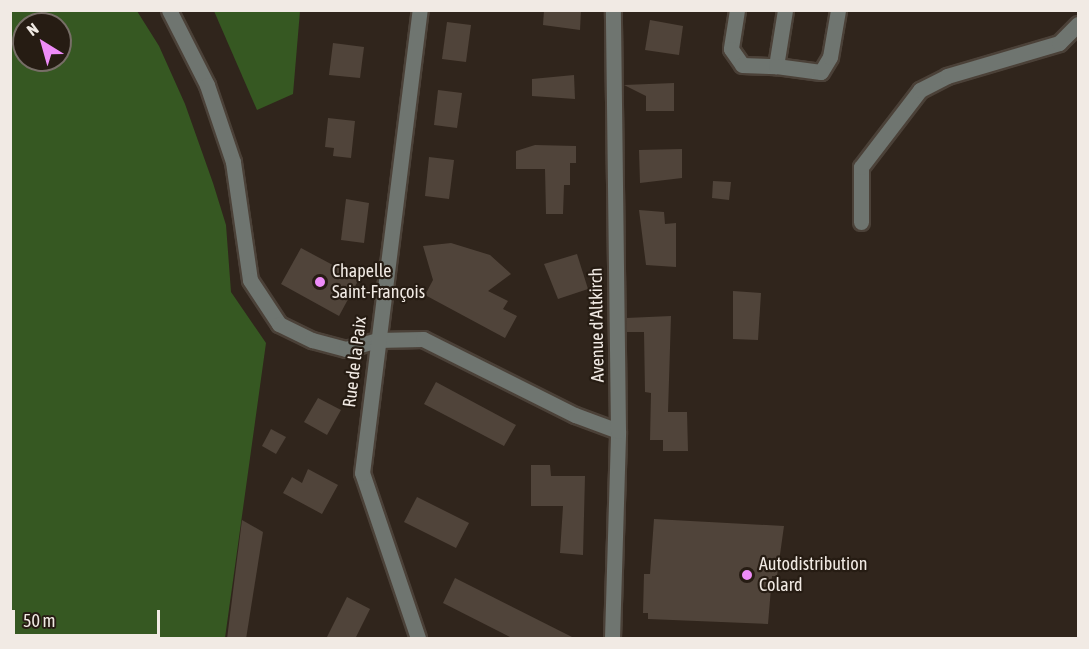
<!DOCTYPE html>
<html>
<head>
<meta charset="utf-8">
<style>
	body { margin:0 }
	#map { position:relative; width:1089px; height:649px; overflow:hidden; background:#30251c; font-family:"Asap Condensed",sans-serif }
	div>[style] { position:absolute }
	.green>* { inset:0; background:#365822 }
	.building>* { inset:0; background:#50443a }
	.roads { filter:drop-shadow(2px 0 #4b4138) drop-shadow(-2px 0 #4b4138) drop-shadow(0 2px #4b4138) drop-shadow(0 -2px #4b4138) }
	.minor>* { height:15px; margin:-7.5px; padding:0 7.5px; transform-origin:7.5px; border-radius:7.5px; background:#6f7570 }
	.dots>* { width:16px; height:16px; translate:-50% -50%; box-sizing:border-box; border:3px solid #261c13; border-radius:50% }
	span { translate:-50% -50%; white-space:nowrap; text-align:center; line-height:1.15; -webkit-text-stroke:4.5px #261c13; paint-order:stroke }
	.poi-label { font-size:18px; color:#f1eae4 }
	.left { translate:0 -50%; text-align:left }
	.street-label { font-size:18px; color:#f1eae4 }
	.frame { position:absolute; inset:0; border:12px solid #f1eae4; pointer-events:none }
	.north { position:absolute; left:12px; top:12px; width:60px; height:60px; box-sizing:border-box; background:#261c13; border:2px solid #776e67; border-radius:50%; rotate:323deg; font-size:16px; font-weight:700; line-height:24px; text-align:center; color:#f1eae4 }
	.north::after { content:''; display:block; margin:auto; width:21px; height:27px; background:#ee8cf8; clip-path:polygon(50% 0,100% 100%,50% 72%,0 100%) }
	.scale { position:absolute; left:12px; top:610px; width:148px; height:27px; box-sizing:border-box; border:3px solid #f1eae4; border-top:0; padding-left:8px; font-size:18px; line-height:21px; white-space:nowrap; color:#f1eae4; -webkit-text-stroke:4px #261c13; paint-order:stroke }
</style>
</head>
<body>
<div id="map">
	<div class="green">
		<div style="clip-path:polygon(evenodd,10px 11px,137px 11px,159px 46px,185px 104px,213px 183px,226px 225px,231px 292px,266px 343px,225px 638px,11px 638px,10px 11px,24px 24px,60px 24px,60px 60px,24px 60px,24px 24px)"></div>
		<div style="clip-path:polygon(214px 11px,300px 11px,293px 94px,257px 110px)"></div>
	</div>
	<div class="building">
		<div style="clip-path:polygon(544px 10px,581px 10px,580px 30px,543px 25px)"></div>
		<div style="clip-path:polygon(650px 20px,683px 26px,679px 55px,645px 50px)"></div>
		<div style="clip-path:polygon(447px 22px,471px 25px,466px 62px,442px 59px)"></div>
		<div style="clip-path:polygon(333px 43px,364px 47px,360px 78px,329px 75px)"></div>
		<div style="clip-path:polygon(574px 75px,575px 99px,532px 96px,532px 79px)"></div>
		<div style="clip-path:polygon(674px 83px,674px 111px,646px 111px,646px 96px,624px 85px)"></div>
		<div style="clip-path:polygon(438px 90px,462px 93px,457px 128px,434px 125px)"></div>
		<div style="clip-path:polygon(328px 118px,355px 121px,351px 158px,333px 156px,334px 148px,325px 147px)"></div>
		<div style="clip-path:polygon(535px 145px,576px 146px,576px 163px,570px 163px,570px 185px,564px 185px,563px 214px,546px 214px,545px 169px,516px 169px,516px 151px)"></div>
		<div style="clip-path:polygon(682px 149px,682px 178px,640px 183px,639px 150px)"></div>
		<div style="clip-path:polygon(429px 157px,454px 160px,449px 199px,425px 196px)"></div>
		<div style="clip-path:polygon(713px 181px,731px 182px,729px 200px,712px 198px)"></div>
		<div style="clip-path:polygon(346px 199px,369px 203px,364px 243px,341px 240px)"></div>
		<div style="clip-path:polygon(639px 210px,664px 212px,665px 224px,676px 223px,676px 267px,646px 265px)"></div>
		<div style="clip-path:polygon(451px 243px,490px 255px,511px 274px,488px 291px,508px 301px,503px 309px,517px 316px,505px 338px,425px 295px,433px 280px,423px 246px)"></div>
		<div style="clip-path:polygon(301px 248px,359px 279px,339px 316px,281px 284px)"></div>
		<div style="clip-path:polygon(577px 254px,588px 289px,558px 299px,544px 264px)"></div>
		<div style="clip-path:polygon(733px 291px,761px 293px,758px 340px,733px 339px)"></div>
		<div style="clip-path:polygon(671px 316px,668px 412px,687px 412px,688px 451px,663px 451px,663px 440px,650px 440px,651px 393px,645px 392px,644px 332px,627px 332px,626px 318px)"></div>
		<div style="clip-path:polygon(436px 382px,516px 425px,504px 446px,424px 404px)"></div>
		<div style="clip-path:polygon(318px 398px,341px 410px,327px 435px,304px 422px)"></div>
		<div style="clip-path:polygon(271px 429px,286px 437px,276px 454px,262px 446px)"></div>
		<div style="clip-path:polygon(531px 465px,550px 465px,551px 476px,585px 476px,583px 555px,560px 553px,563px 506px,531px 506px)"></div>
		<div style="clip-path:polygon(308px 469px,338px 485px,322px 514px,283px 493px,292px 477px,302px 483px)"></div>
		<div style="clip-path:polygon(417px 497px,469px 523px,456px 548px,404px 522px)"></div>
		<div style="clip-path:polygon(654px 519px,784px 526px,777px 576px,772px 576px,768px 624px,648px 619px,648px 613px,643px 613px,644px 574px,650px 574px)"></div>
		<div style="clip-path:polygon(242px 520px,263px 532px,246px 639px,227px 639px)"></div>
		<div style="clip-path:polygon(455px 578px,576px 639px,514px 639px,443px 603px)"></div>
		<div style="clip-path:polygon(347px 597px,370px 609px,355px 639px,326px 639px)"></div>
	</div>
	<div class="roads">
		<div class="minor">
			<div style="left:169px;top:10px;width:84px;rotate:63.1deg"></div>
			<div style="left:207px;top:85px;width:81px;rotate:71.3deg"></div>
			<div style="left:233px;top:162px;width:119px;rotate:81.8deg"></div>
			<div style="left:250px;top:280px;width:53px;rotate:56.6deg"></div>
			<div style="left:279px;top:324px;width:37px;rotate:26deg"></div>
			<div style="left:312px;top:340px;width:35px;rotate:15deg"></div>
			<div style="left:346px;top:349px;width:32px;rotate:-16deg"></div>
			<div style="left:377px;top:340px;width:46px;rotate:-1.2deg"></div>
			<div style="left:423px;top:339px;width:170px;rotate:26.6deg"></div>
			<div style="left:575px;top:415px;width:46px;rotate:20.4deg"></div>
			<div style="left:737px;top:10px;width:39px;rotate:99deg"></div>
			<div style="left:731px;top:49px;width:19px;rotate:55deg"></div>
			<div style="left:742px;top:65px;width:34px;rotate:2deg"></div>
			<div style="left:785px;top:10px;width:57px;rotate:99.1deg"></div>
			<div style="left:776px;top:66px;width:45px;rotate:7.6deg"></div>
			<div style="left:821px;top:72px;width:17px;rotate:-59deg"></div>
			<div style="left:830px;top:57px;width:48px;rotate:-80.3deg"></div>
			<div style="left:861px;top:222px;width:55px;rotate:-90deg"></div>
			<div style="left:861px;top:167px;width:97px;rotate:-52.5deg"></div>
			<div style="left:920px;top:90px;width:30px;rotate:-27deg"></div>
			<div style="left:947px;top:76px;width:117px;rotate:-16.4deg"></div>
			<div style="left:1059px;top:43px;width:27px;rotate:-45deg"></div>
			<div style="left:418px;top:638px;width:174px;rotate:-108.7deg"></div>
			<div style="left:362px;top:473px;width:467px;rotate:-82.9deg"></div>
			<div style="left:612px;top:638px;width:207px;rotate:-88.3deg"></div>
			<div style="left:618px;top:431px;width:421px;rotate:-90.7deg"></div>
		</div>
	</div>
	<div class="dots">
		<div style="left:320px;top:282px;background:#ee8cf8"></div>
		<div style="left:747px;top:575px;background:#ee8cf8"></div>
	</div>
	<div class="poi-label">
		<span class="left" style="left:332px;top:282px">Chapelle<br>Saint-François</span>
		<span class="left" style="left:759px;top:575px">Autodistribution<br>Colard</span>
	</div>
	<div class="street-label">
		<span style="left:597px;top:325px;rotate:-91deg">Avenue d'Altkirch</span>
		<span style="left:355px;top:362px;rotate:-83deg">Rue de la Paix</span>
	</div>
	<div class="frame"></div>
	<div class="north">N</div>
	<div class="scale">50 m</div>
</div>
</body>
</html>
